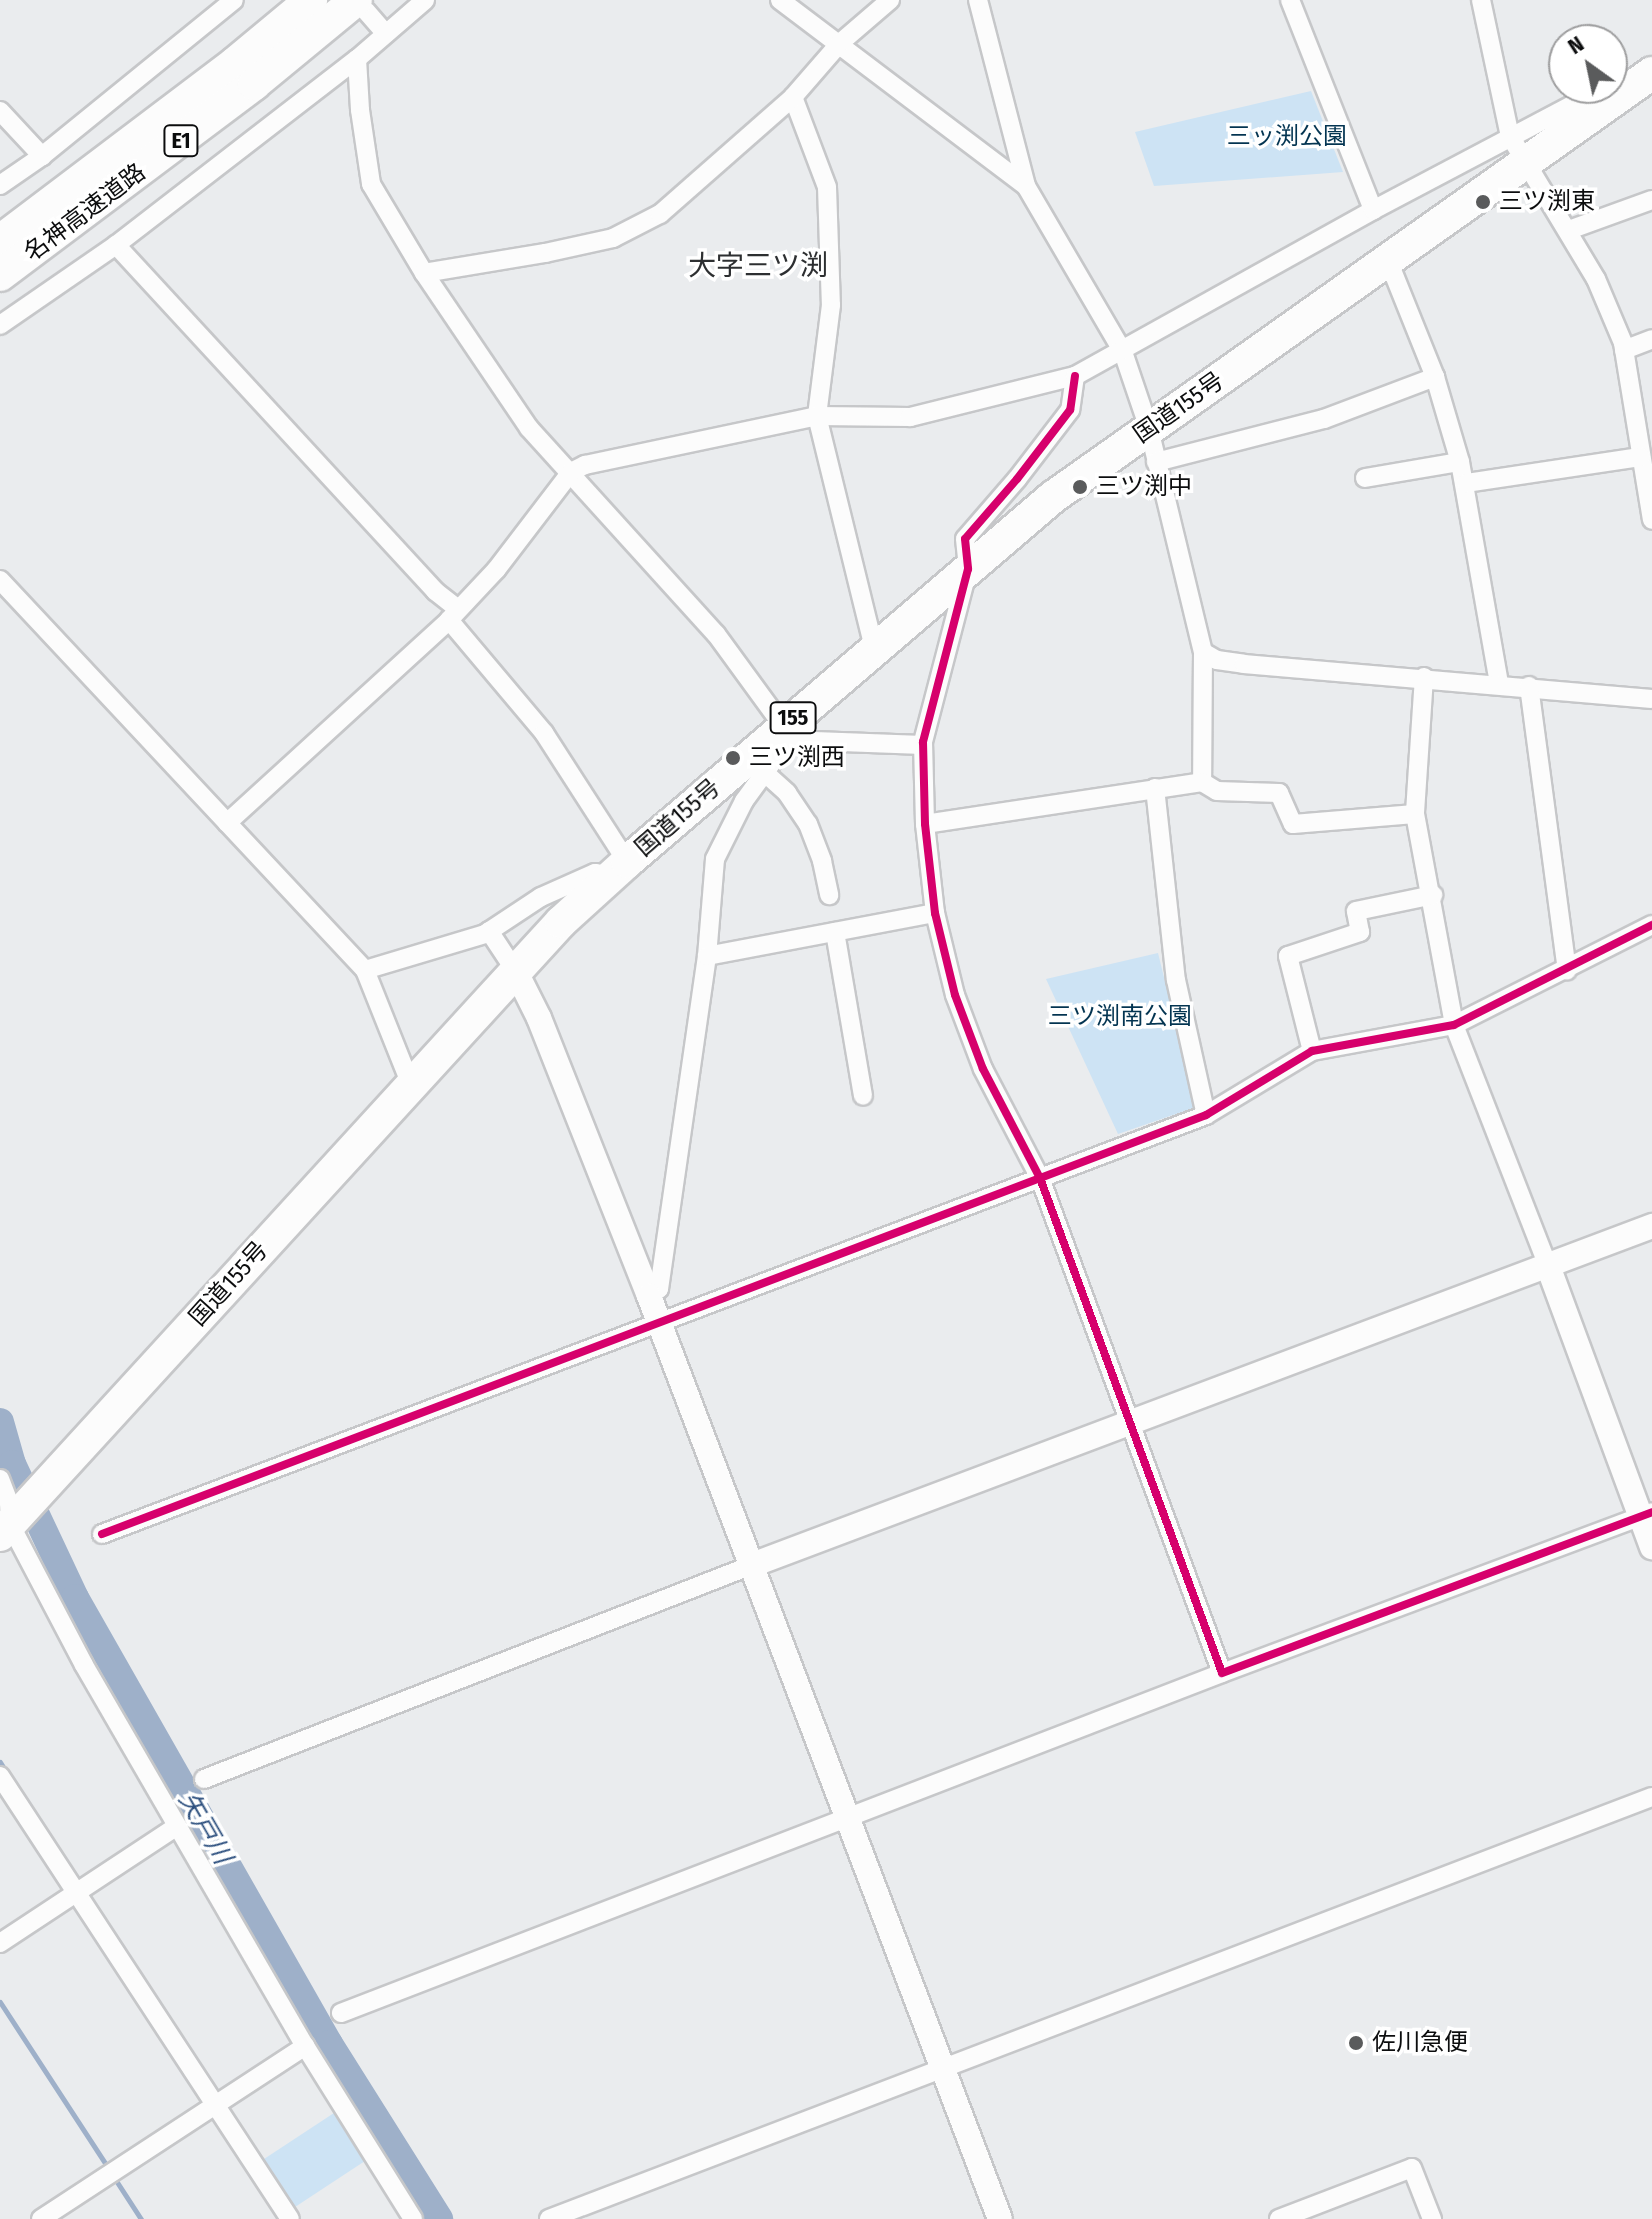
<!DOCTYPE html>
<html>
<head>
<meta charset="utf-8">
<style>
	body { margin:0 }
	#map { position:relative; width:1652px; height:2219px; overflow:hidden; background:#eaecee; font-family:"Fira Sans Condensed","Noto Sans JP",sans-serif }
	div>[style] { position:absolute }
	.green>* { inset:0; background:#cde3f4 }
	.stream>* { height:5px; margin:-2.5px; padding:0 2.5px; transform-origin:2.5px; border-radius:2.5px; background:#9eb0c9 }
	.river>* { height:28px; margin:-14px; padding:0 14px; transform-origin:14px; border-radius:14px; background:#9eb0c9 }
	.roads { filter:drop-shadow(2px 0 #c6c7c9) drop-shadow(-2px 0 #c6c7c9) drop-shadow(0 2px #c6c7c9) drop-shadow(0 -2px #c6c7c9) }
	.street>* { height:18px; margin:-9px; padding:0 9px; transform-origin:9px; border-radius:9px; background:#fcfcfc }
	.secondary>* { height:24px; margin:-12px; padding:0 12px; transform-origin:12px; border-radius:12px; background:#fcfcfc }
	.highway>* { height:32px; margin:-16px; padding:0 16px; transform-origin:16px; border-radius:16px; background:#fcfcfc }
	.cycleway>* { height:8px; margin:-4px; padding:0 4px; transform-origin:4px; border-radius:4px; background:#d6006c }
	.dots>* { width:22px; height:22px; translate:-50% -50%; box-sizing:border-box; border:4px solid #fff; border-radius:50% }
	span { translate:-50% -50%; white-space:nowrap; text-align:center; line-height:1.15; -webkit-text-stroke:7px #fff; paint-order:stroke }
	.shield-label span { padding:2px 6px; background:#fff; border:2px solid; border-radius:6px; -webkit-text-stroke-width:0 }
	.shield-label { font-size:22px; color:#0c0d0e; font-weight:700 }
	.park-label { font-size:24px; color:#033451 }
	.poi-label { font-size:24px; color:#0c0d0e }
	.left { translate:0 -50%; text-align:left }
	.street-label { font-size:24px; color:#0c0d0e }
	.water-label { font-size:26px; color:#2c4f7e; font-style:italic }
	.quarter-label { font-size:28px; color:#2d2f31 }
	.north { position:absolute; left:1548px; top:24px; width:80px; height:80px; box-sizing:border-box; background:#fff; border:2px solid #9e9e9f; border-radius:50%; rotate:327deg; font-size:22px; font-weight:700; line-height:32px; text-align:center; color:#0c0d0e }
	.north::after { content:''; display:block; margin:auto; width:28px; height:36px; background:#5a5b5c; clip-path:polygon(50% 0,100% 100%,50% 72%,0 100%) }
</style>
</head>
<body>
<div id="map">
	<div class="green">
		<div style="clip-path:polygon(1311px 91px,1343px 172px,1154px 186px,1135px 132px)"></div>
		<div style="clip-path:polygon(1158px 953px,1196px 1107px,1118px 1134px,1046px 979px)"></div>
		<div style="clip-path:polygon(337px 2111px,368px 2159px,292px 2209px,261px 2161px)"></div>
	</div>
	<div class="stream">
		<div style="left:0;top:1762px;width:13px;rotate:58deg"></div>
		<div style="left:0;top:2002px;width:196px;rotate:56.9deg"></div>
		<div style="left:115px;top:2179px;width:48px;rotate:57deg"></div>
	</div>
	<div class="river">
		<div style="left:0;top:1422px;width:44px;rotate:74.1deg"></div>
		<div style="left:12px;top:1464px;width:148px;rotate:64.8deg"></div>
		<div style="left:75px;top:1598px;width:513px;rotate:60.34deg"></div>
		<div style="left:329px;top:2044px;width:207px;rotate:57.8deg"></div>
	</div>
	<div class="roads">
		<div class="street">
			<div style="left:780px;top:0;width:308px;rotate:37.1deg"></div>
			<div style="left:978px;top:0;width:192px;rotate:75.5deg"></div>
			<div style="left:1026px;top:186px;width:192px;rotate:59.7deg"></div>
			<div style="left:1123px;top:352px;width:81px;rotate:71.3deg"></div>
			<div style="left:1149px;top:429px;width:229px;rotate:76.4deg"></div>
			<div style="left:1203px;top:652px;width:130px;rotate:90.4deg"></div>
			<div style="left:1290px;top:0;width:226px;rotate:68.4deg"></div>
			<div style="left:1481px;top:0;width:139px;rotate:78deg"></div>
			<div style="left:1510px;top:136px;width:167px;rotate:59deg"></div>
			<div style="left:1596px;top:279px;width:69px;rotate:67.1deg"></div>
			<div style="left:1623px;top:343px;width:179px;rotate:80.7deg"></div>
			<div style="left:366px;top:11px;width:30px;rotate:49deg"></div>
			<div style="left:357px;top:59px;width:51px;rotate:86.6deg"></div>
			<div style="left:360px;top:110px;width:75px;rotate:81.5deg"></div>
			<div style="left:371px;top:184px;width:104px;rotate:59.2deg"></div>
			<div style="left:424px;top:273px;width:187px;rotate:55.9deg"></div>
			<div style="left:529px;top:428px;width:278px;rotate:47.8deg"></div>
			<div style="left:716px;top:634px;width:114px;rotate:53.9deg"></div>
			<div style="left:783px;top:726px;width:16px;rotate:76deg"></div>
			<div style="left:787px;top:742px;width:73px;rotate:126.1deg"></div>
			<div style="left:744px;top:801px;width:65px;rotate:116.6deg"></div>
			<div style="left:715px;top:859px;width:97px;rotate:94.7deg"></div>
			<div style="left:707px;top:956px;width:336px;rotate:98.2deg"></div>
			<div style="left:659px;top:1289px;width:12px;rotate:145deg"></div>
			<div style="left:793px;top:97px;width:96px;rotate:69.3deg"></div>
			<div style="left:827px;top:187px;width:118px;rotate:88.1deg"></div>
			<div style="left:831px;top:305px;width:112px;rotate:97.2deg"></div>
			<div style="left:817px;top:416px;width:239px;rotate:76.2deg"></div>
			<div style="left:0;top:111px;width:62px;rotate:47deg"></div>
			<div style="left:0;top:185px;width:51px;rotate:-34.6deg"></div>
			<div style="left:42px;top:156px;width:247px;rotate:-39.1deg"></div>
			<div style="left:1569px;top:230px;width:88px;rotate:-19.9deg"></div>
			<div style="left:116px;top:245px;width:471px;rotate:47.3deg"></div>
			<div style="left:435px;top:591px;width:29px;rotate:38deg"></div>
			<div style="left:1388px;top:260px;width:126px;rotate:68.1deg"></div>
			<div style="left:1435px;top:377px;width:89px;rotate:73.6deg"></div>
			<div style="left:1460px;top:462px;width:225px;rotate:80deg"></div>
			<div style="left:424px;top:273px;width:123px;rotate:-9.4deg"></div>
			<div style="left:545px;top:253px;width:70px;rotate:-12.4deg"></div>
			<div style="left:613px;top:238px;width:53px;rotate:-27.1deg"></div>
			<div style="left:660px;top:214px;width:177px;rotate:-41.3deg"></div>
			<div style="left:793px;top:97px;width:72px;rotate:-49deg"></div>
			<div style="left:840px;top:43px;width:66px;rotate:-40.7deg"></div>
			<div style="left:0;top:325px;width:141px;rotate:-34.6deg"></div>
			<div style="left:116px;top:245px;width:304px;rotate:-37.7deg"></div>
			<div style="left:357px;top:59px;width:90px;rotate:-40.9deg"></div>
			<div style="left:1624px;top:350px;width:30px;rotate:-21deg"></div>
			<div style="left:1075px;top:376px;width:34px;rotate:98deg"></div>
			<div style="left:1070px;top:410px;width:87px;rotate:127.5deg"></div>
			<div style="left:1017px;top:479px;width:79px;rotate:130.9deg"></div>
			<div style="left:965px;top:539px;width:30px;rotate:84deg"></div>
			<div style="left:968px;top:569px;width:179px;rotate:104.6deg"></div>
			<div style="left:923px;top:742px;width:82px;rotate:88.6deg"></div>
			<div style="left:925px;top:824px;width:90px;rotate:83.6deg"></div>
			<div style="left:935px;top:913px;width:84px;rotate:76.3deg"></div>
			<div style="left:955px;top:995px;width:79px;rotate:69.3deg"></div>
			<div style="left:983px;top:1069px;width:123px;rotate:62.4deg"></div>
			<div style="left:1040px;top:1178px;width:527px;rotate:69.81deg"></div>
			<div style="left:1222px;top:1673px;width:459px;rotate:-20.5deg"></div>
			<div style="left:1156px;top:462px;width:173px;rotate:-14.4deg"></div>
			<div style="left:1324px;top:419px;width:119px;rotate:-20.7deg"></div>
			<div style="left:1365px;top:478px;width:96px;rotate:-9.6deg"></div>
			<div style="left:1466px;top:483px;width:177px;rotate:-8.5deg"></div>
			<div style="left:0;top:580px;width:534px;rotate:46.9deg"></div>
			<div style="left:365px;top:970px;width:124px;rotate:68.2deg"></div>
			<div style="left:449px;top:620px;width:148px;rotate:49.9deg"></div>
			<div style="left:544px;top:733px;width:153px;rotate:57.2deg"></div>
			<div style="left:1203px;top:652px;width:16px;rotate:30deg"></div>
			<div style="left:1217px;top:660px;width:27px;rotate:8deg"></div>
			<div style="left:1244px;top:664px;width:409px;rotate:4.9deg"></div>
			<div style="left:1424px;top:677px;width:137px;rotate:93.8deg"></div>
			<div style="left:1415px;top:814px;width:215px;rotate:79.5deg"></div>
			<div style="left:1454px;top:1025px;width:259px;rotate:68.7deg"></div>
			<div style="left:1529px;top:686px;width:287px;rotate:82.4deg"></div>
			<div style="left:787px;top:740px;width:136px;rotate:2.1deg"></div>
			<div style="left:764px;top:772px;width:31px;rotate:42deg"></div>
			<div style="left:787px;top:793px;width:37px;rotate:56deg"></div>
			<div style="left:808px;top:824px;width:40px;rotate:69deg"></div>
			<div style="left:822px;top:861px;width:35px;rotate:78deg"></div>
			<div style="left:1155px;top:788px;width:193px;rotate:83.8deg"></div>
			<div style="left:1176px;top:980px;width:138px;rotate:77.5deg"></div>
			<div style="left:227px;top:823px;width:301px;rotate:-42.4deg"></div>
			<div style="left:449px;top:620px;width:69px;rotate:-46.8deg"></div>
			<div style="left:496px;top:570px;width:123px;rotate:-52.6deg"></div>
			<div style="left:571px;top:472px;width:16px;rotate:-27deg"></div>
			<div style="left:585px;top:465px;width:237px;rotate:-11.9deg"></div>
			<div style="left:817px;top:416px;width:93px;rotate:0.6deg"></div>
			<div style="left:910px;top:417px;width:170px;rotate:-14deg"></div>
			<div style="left:1075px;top:376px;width:341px;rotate:-29.1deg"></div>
			<div style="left:1373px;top:210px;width:261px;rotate:-27.8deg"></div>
			<div style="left:925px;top:824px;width:280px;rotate:-8.6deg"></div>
			<div style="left:1202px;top:782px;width:17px;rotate:31deg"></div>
			<div style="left:1217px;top:791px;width:62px;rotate:1.8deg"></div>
			<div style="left:1279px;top:793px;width:34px;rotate:66deg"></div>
			<div style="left:1293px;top:824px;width:122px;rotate:-4.7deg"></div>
			<div style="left:489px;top:931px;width:49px;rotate:56.6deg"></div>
			<div style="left:835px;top:932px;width:166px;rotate:80.3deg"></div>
			<div style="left:707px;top:956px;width:232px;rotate:-10.7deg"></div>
			<div style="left:365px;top:970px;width:125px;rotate:-16.7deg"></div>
			<div style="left:485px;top:934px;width:67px;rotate:-33.5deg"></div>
			<div style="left:541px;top:897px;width:59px;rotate:-24deg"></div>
			<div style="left:595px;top:873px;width:13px;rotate:9deg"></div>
			<div style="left:1312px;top:1051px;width:98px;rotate:-104.2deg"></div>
			<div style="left:1288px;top:956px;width:76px;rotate:-18.4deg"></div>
			<div style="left:1360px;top:932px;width:21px;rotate:-101deg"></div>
			<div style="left:1356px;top:911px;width:79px;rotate:-11.7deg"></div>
			<div style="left:0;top:1479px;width:26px;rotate:69deg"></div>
			<div style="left:9px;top:1503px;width:21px;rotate:87deg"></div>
			<div style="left:10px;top:1524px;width:159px;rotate:62.3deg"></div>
			<div style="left:84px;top:1665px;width:440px;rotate:59.9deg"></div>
			<div style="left:305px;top:2046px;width:204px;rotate:58deg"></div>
			<div style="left:102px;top:1534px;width:1181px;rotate:-20.78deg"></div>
			<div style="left:1206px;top:1115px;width:124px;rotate:-31.1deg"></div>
			<div style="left:1312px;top:1051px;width:144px;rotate:-10.4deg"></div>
			<div style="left:1454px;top:1025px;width:222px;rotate:-26.8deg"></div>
			<div style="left:0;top:1776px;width:529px;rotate:56.79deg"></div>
			<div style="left:204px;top:1779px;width:588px;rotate:-21.33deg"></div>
			<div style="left:0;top:1943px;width:211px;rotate:-33.4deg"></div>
			<div style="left:341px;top:2013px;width:944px;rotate:-21.1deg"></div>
			<div style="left:41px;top:2219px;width:316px;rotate:-33.2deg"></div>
			<div style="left:549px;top:2219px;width:1181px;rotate:-20.94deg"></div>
			<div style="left:1279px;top:2219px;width:142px;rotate:-21deg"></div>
			<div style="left:1412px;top:2168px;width:55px;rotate:68.6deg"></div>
		</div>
		<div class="secondary">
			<div style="left:516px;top:972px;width:51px;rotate:63.4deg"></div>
			<div style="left:539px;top:1018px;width:299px;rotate:68.4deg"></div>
			<div style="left:649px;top:1296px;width:987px;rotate:69.18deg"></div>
			<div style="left:1548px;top:1266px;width:300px;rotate:69.7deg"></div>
			<div style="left:752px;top:1565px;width:962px;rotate:-20.64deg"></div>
		</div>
		<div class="highway">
			<div style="left:0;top:241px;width:295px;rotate:-37.1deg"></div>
			<div style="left:235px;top:63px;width:99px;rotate:-39.7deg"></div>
			<div style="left:0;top:275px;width:318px;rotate:-36.9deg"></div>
			<div style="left:254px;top:84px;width:132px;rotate:-39.5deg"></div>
			<div style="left:0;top:1535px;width:831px;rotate:-47.54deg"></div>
			<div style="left:561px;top:922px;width:89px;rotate:-42.3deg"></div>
			<div style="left:627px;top:862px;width:561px;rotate:-40.59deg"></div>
			<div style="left:1053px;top:497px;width:734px;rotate:-35.29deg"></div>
		</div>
	</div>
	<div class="cycleway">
		<div style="left:1075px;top:376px;width:34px;rotate:98deg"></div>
		<div style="left:1070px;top:410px;width:87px;rotate:127.5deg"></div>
		<div style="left:1017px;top:479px;width:79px;rotate:130.9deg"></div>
		<div style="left:965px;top:539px;width:30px;rotate:84deg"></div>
		<div style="left:968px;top:569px;width:179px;rotate:104.6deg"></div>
		<div style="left:923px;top:742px;width:82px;rotate:88.6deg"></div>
		<div style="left:925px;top:824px;width:90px;rotate:83.6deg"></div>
		<div style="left:935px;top:913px;width:84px;rotate:76.3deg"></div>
		<div style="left:955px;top:995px;width:79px;rotate:69.3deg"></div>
		<div style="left:983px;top:1069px;width:123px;rotate:62.4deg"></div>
		<div style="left:1040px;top:1178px;width:527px;rotate:69.81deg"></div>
		<div style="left:1222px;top:1673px;width:459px;rotate:-20.5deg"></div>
		<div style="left:102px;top:1534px;width:1181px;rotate:-20.78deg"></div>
		<div style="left:1206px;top:1115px;width:124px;rotate:-31.1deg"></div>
		<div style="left:1312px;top:1051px;width:144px;rotate:-10.4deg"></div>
		<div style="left:1454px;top:1025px;width:222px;rotate:-26.8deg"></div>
	</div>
	<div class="dots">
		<div style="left:1483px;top:202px;background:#5a5b5c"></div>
		<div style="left:1080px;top:487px;background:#5a5b5c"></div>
		<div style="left:733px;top:758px;background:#5a5b5c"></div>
		<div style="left:1356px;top:2043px;background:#5a5b5c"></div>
	</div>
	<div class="shield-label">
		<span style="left:181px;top:141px">E1</span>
		<span style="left:793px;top:718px">155</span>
	</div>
	<div class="park-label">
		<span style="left:1287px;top:137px">三ッ渕公園</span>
		<span style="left:1120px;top:1017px">三ツ渕南公園</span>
	</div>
	<div class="poi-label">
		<span class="left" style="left:1499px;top:202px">三ツ渕東</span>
		<span class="left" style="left:1096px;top:487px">三ツ渕中</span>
		<span class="left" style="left:749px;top:758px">三ツ渕西</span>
		<span class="left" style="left:1372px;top:2043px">佐川急便</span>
	</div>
	<div class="street-label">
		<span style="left:85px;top:213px;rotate:-37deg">名神高速道路</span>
		<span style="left:1179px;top:408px;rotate:-35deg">国道155号</span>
		<span style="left:678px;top:818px;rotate:-41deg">国道155号</span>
		<span style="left:229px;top:1284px;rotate:-48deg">国道155号</span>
	</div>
	<div class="water-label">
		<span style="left:205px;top:1828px;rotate:60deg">矢戸川</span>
	</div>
	<div class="quarter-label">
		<span style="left:758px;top:266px">大字三ツ渕</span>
	</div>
	<div class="north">N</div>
</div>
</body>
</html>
